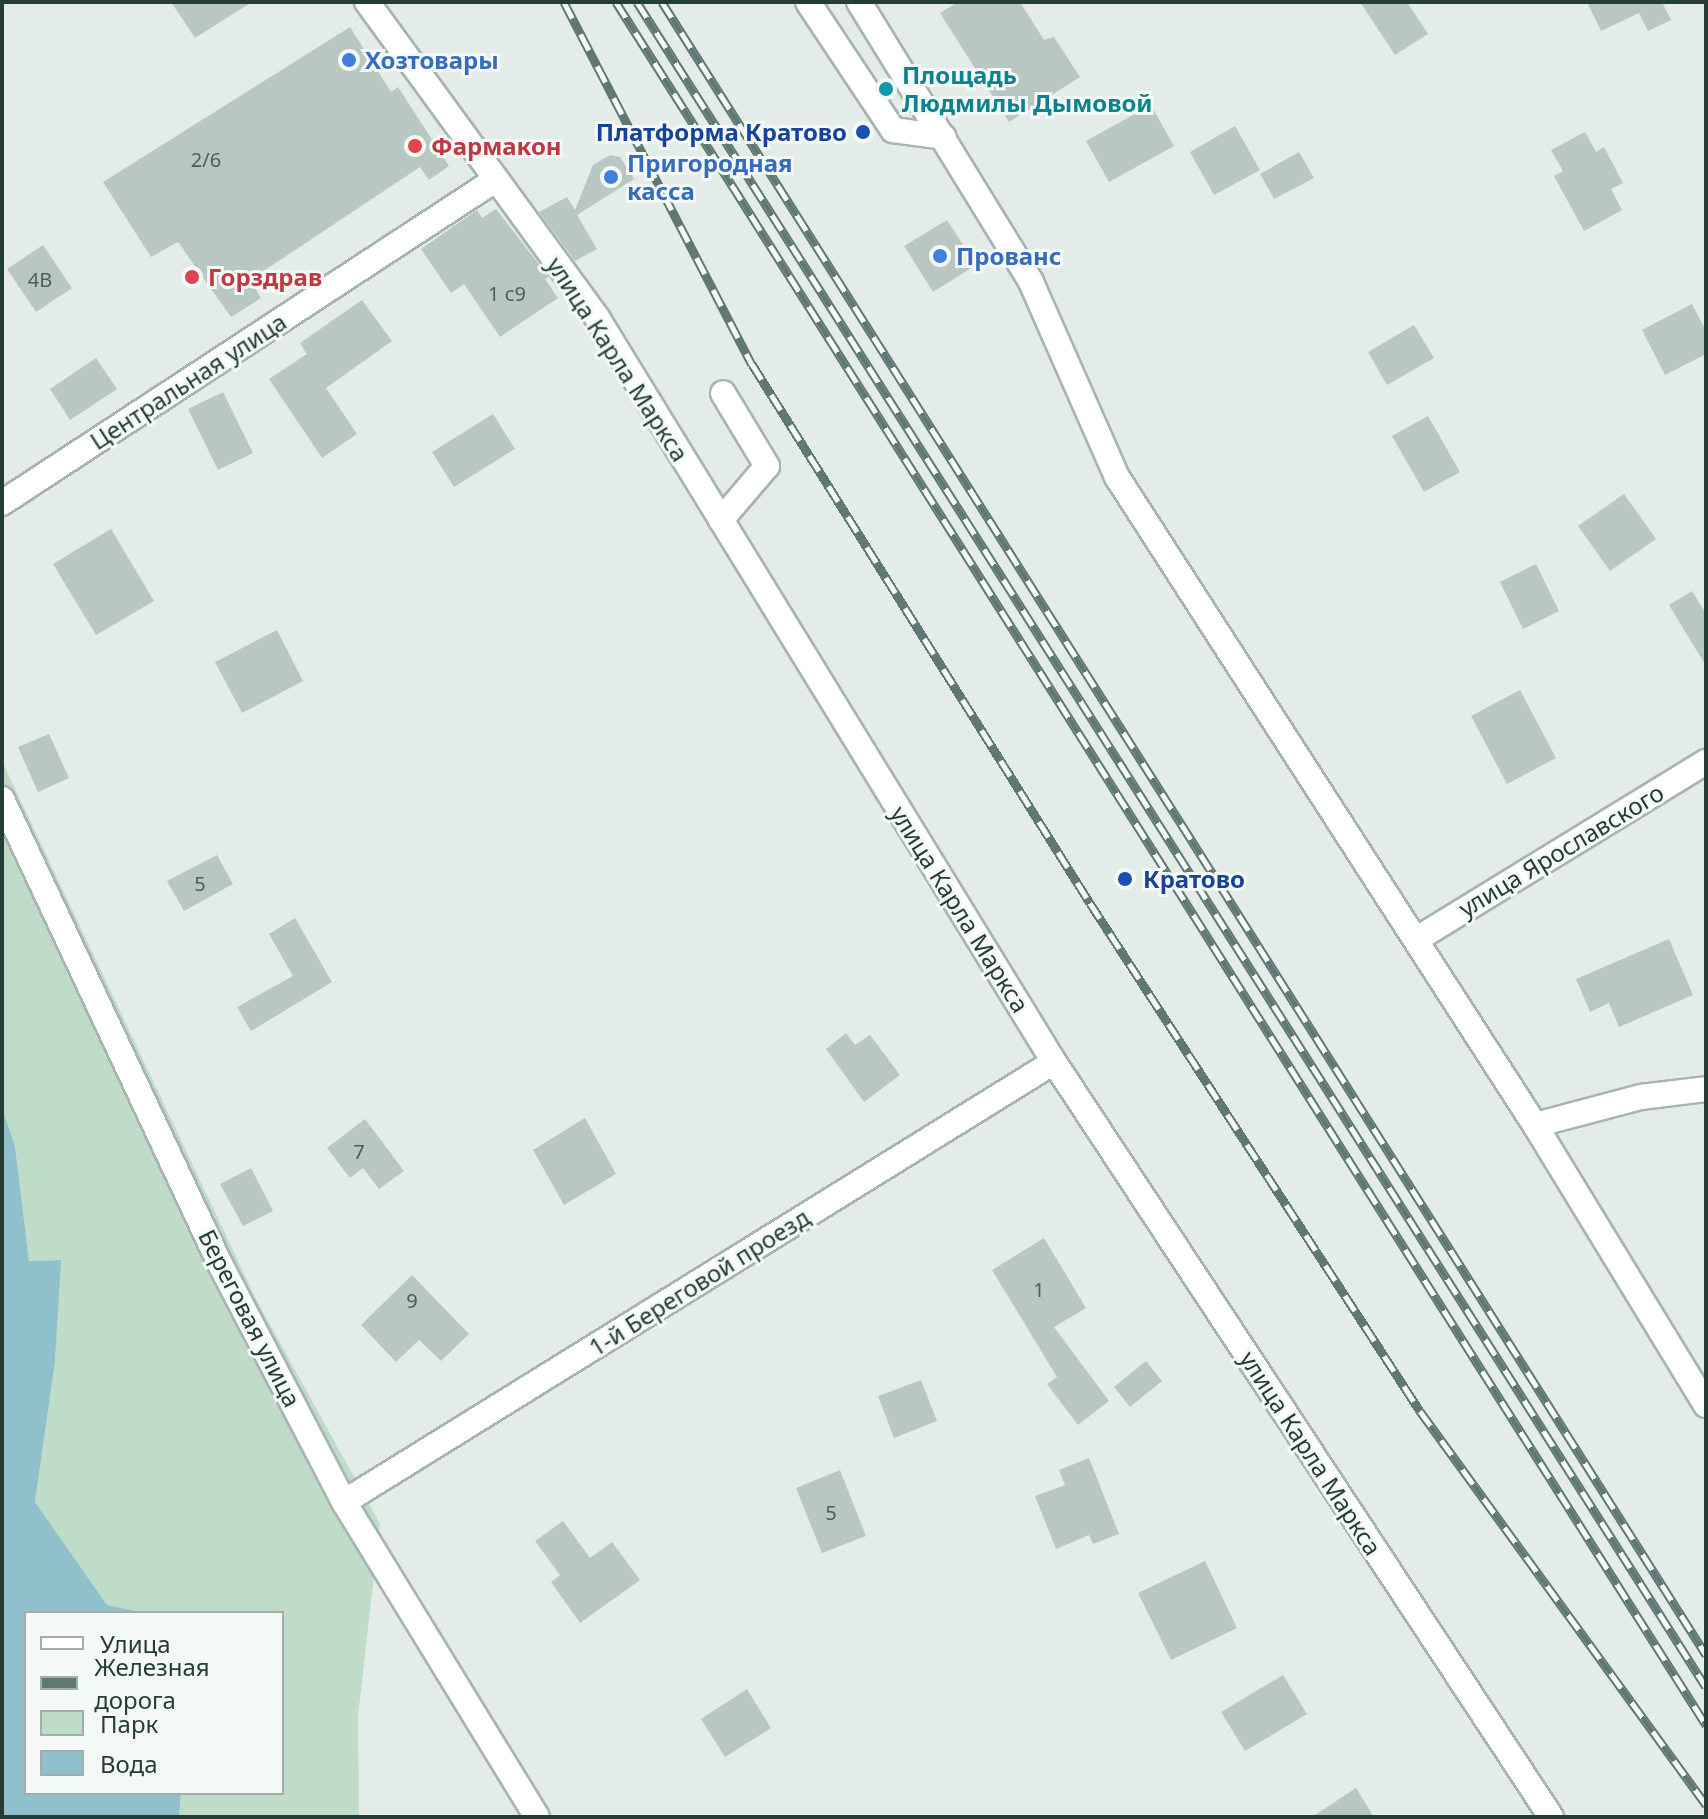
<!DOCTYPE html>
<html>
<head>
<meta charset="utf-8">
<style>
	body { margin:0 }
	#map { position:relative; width:1708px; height:1819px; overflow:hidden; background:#e4ece9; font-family:"Noto Sans",sans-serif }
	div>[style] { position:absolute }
	.green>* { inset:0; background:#bfdcc8 }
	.water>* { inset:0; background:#91c0cd }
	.building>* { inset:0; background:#b9c7c2 }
	.roads { filter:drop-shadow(2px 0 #a7b4b0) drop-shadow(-2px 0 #a7b4b0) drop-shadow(0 2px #a7b4b0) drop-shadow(0 -2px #a7b4b0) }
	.minor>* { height:24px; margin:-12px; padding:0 12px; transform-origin:12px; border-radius:12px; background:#fff }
	.rail>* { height:9px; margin-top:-4.5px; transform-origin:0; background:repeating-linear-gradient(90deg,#f4f9f7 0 18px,#5f7873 0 36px); box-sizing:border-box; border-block:2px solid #5f7873 }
	.dots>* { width:22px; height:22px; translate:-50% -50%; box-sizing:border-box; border:4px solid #f4f9f7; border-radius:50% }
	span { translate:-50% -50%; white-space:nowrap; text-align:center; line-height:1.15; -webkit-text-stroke:6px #f4f9f7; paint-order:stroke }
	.number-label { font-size:20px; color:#4a605a }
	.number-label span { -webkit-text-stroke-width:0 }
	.shop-label { font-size:24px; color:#366cbe; font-weight:700 }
	.left { translate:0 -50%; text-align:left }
	.culture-label { font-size:24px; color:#0d838f; font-weight:700 }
	.transit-label { font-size:24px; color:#164399; font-weight:700 }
	.right { translate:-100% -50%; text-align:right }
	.health-label { font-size:24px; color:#be3a42; font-weight:700 }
	.street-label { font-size:24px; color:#253d37 }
	.frame { position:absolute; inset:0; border:4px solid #253d37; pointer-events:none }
	.legend { position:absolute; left:24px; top:1611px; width:260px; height:184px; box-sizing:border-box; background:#f4f9f7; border:2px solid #a1aeaa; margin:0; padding:10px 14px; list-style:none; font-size:24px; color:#253d37 }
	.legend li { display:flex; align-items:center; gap:16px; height:40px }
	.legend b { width:40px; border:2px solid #a1aeaa }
</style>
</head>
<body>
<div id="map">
	<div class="green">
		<div style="clip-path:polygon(2px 761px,257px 1301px,380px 1524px,358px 1716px,359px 1817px,179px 1817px,181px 1793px,282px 1793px,282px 1613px,145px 1613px,107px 1605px,35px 1502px,55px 1362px,60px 1260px,29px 1261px,15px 1146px,2px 1108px)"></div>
	</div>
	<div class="water">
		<div style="clip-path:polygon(2px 1108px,15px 1146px,29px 1261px,61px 1260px,55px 1362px,35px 1502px,107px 1605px,145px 1613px,26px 1613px,26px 1793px,181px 1793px,179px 1817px,2px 1817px)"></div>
	</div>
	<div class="building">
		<div style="clip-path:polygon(171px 2px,252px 2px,195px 38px)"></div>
		<div style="clip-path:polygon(958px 2px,1020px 2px,1044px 40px,1054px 37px,1080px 77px,1009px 122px,940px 13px)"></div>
		<div style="clip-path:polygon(1360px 2px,1407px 2px,1428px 34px,1395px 55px)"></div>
		<div style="clip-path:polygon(1587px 2px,1662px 2px,1671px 20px,1648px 31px,1639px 13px,1601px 31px)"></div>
		<div style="clip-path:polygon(350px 27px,391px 92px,398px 87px,449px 166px,429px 180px,420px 167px,250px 280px,261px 298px,231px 317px,178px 242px,151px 257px,103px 182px)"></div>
		<div style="clip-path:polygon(1151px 105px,1174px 146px,1109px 182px,1086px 141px)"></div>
		<div style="clip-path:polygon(1235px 126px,1260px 170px,1214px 195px,1190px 152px)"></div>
		<div style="clip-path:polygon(1585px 132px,1596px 152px,1604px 147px,1623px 183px,1611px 189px,1622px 210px,1584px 231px,1554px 176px,1563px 171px,1551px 150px)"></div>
		<div style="clip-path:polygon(1299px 152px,1314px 178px,1274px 199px,1260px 174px)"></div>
		<div style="clip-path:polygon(610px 155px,620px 157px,634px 179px,577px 215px,597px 249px,575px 261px,539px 212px,567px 197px,575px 210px,593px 165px)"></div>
		<div style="clip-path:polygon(496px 209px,549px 277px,545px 279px,558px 298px,500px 337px,464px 284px,451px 293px,421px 249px,477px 210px,482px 218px)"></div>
		<div style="clip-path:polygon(947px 220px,976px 265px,933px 292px,904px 246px)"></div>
		<div style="clip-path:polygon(43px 245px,72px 288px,36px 312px,7px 269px)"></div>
		<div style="clip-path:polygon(362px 300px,392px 341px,326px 388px,357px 434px,322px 458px,269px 379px,307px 354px,300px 343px)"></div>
		<div style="clip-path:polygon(1692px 304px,1706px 331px,1706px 354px,1665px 375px,1642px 330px)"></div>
		<div style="clip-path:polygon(1414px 325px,1434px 358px,1387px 385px,1368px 352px)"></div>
		<div style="clip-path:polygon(96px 358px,117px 389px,70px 420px,50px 389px)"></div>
		<div style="clip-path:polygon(223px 392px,253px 453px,218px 470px,188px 409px)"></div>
		<div style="clip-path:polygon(493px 414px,515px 449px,454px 487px,432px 452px)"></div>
		<div style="clip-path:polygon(1428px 416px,1460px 472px,1424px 492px,1392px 436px)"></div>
		<div style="clip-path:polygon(1624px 494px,1656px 539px,1610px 571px,1578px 526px)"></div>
		<div style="clip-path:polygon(111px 529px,154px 601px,96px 635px,53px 564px)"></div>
		<div style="clip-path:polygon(1536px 564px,1559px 611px,1523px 629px,1500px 582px)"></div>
		<div style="clip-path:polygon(1692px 591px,1706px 614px,1706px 666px,1669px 605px)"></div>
		<div style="clip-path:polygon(277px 630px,303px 681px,242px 713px,215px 662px)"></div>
		<div style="clip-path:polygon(1520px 690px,1556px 758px,1507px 784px,1471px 716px)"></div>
		<div style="clip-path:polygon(49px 734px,69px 778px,38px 792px,18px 747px)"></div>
		<div style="clip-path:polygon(217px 855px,233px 884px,184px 911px,167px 881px)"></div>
		<div style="clip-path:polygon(295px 918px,332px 982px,251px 1031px,237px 1007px,293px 976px,269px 934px)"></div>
		<div style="clip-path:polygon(1669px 939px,1693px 995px,1619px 1027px,1609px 1003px,1590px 1012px,1576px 979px)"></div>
		<div style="clip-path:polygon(846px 1033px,855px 1045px,870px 1035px,900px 1075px,864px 1102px,826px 1049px)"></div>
		<div style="clip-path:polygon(585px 1118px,616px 1174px,564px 1205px,533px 1150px)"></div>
		<div style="clip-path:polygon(365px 1119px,404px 1171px,379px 1189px,363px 1168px,350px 1178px,327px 1148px)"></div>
		<div style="clip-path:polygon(251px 1168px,273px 1211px,243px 1226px,220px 1184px)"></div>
		<div style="clip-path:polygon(1044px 1238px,1086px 1308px,1054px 1327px,1109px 1401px,1078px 1425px,1047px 1384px,1057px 1377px,992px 1270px)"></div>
		<div style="clip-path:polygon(412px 1275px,469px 1334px,441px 1361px,419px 1340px,396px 1362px,361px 1325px)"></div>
		<div style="clip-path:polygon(1146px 1361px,1162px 1381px,1130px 1407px,1114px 1387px)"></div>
		<div style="clip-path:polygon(921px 1380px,937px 1421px,894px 1438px,878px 1396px)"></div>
		<div style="clip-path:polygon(1089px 1458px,1119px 1534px,1093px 1544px,1089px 1535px,1056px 1549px,1035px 1496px,1065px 1485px,1059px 1470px)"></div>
		<div style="clip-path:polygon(840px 1470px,866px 1536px,822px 1553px,796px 1488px)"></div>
		<div style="clip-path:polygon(563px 1521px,590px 1558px,612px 1542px,640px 1580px,580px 1623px,551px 1582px,560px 1575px,535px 1541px)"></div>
		<div style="clip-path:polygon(1205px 1561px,1237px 1628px,1171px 1660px,1138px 1593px)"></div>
		<div style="clip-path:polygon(1283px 1675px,1307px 1714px,1245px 1751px,1221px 1712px)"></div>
		<div style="clip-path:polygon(747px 1689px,771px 1728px,725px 1757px,701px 1719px)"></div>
		<div style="clip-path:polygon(1356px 1788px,1374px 1817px,1312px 1817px)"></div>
	</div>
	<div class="roads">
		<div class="minor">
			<div style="left:367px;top:2px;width:392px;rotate:53.9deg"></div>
			<div style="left:598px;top:319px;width:872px;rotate:58.46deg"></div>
			<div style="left:1054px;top:1062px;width:904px;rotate:56.64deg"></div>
			<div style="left:808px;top:2px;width:154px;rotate:56.4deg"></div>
			<div style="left:893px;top:130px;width:51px;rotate:7.8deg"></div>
			<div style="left:859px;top:2px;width:329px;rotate:58.4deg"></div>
			<div style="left:1031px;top:282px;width:213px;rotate:66.2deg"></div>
			<div style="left:1117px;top:477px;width:771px;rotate:57.18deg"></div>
			<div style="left:1535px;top:1125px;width:328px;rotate:58.6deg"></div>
			<div style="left:2px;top:503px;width:589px;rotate:-33.23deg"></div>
			<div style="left:721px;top:520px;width:71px;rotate:-49.6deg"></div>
			<div style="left:767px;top:466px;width:85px;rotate:-121.1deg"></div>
			<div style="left:2px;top:799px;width:511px;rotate:64.89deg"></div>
			<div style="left:219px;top:1262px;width:271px;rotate:62.5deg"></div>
			<div style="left:344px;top:1502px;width:369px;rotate:58.5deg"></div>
			<div style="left:1417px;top:939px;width:339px;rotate:-31.5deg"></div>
			<div style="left:1535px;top:1125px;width:110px;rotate:-14.8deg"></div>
			<div style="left:1641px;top:1097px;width:65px;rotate:-7deg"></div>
			<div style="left:344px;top:1502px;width:835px;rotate:-31.79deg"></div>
		</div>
	</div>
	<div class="rail">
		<div style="left:564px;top:2px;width:408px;rotate:62.6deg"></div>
		<div style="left:752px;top:364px;width:636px;rotate:57.91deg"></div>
		<div style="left:1090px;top:903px;width:606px;rotate:56.99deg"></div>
		<div style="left:1420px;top:1411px;width:487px;rotate:54deg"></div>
		<div style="left:616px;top:2px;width:2039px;rotate:57.68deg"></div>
		<div style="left:637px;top:2px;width:1995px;rotate:57.61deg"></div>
		<div style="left:662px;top:2px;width:1955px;rotate:57.72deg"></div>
	</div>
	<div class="dots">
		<div style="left:349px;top:60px;background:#3f7fe0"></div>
		<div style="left:886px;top:89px;background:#0f9aa8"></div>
		<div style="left:863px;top:132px;background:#1a4fb4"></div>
		<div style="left:415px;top:146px;background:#e0444e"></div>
		<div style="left:611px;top:177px;background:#3f7fe0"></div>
		<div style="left:940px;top:256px;background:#3f7fe0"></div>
		<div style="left:192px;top:277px;background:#e0444e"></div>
		<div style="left:1125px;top:879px;background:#1a4fb4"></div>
	</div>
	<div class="number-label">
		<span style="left:206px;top:159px">2/6</span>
		<span style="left:40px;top:279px">4В</span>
		<span style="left:507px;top:293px">1 с9</span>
		<span style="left:200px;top:883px">5</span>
		<span style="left:359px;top:1151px">7</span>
		<span style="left:1039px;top:1289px">1</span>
		<span style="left:412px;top:1300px">9</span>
		<span style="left:831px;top:1512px">5</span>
	</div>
	<div class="shop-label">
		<span class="left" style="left:365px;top:60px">Хозтовары</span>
		<span class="left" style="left:627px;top:177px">Пригородная<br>касса</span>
		<span class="left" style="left:956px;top:256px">Прованс</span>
	</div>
	<div class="culture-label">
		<span class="left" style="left:902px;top:89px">Площадь<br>Людмилы Дымовой</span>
	</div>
	<div class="transit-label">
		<span class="right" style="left:847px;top:132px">Платформа Кратово</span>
		<span class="left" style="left:1143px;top:879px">Кратово</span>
	</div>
	<div class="health-label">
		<span class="left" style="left:431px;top:146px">Фармакон</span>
		<span class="left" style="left:208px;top:277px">Горздрав</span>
	</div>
	<div class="street-label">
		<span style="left:618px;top:359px;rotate:57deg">улица Карла Маркса</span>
		<span style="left:188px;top:381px;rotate:-33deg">Центральная улица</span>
		<span style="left:1561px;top:850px;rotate:-31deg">улица Ярославского</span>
		<span style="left:960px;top:909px;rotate:58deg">улица Карла Маркса</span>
		<span style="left:699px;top:1282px;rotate:-32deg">1-й Береговой проезд</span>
		<span style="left:250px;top:1318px;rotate:63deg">Береговая улица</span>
		<span style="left:1311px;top:1453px;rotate:57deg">улица Карла Маркса</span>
	</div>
	<div class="frame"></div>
	<ul class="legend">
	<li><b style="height:10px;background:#fff"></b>Улица</li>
	<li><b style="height:10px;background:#5f7873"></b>Железная дорога</li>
	<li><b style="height:22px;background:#bfdcc8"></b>Парк</li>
	<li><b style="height:22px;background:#91c0cd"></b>Вода</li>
	</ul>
</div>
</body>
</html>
